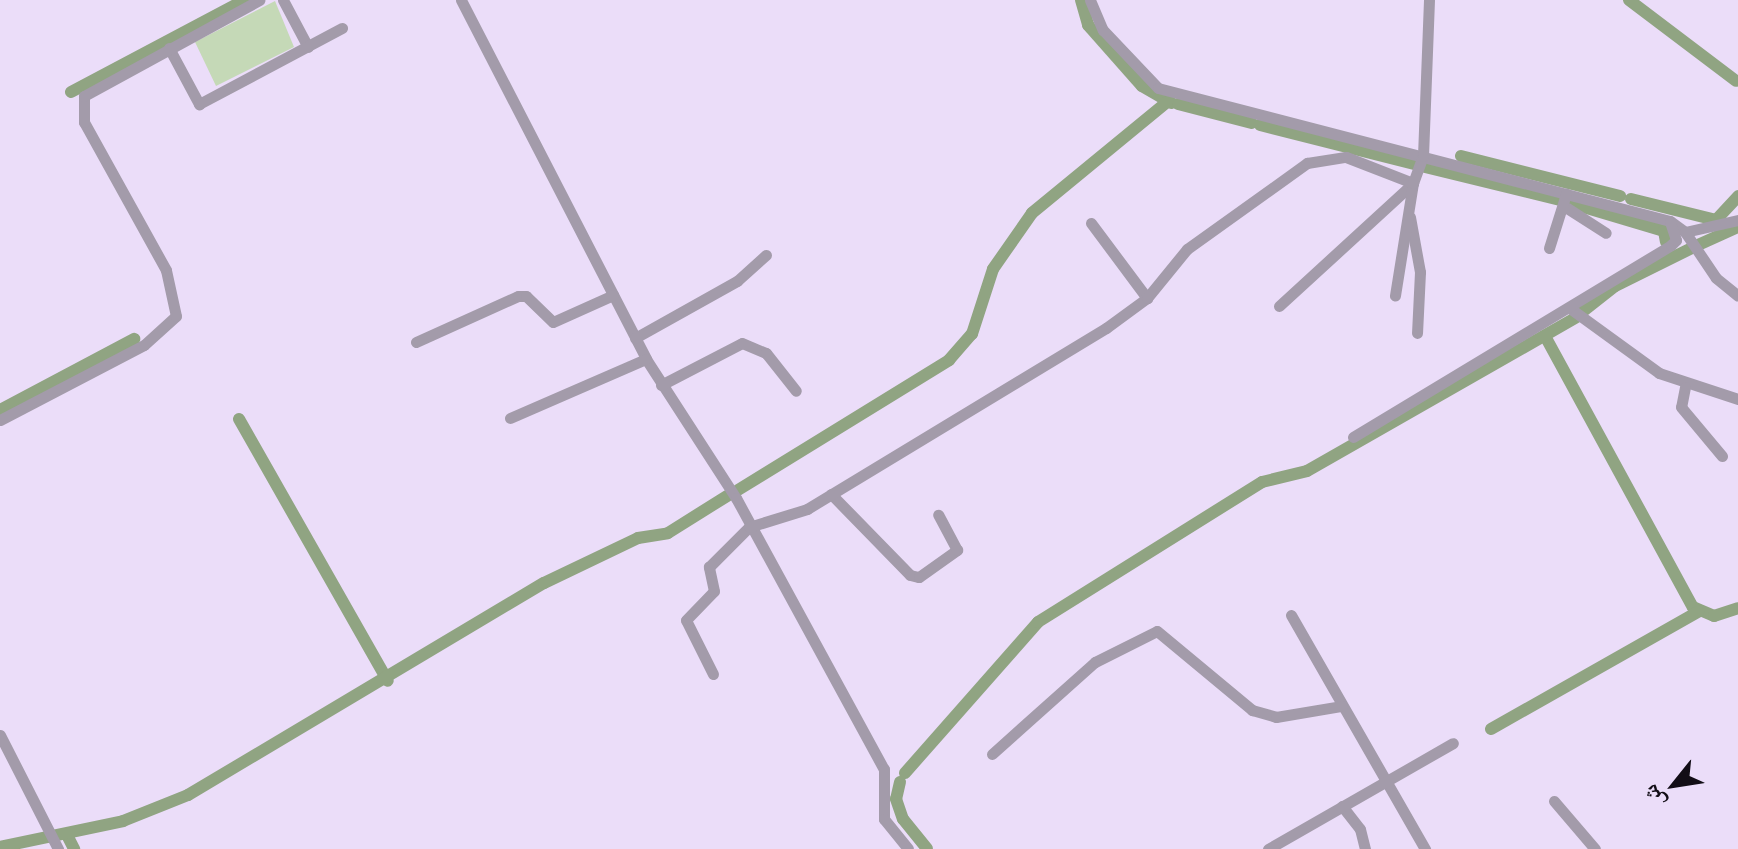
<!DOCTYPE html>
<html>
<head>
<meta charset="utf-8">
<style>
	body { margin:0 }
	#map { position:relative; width:1738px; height:849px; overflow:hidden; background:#ebddf9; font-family:Lato,"Noto Naskh Arabic",sans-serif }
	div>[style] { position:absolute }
	.green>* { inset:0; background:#c5d9b7 }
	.canal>* { height:12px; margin:-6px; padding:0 6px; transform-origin:6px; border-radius:6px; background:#90a482 }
	.street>* { height:11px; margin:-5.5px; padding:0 5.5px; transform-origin:5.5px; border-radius:5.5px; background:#a39baa }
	span { translate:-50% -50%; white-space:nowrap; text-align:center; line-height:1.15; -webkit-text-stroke:6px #ebddf9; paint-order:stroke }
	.north { position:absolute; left:1634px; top:745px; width:80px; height:80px; -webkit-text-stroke:6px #ebddf9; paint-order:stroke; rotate:240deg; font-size:22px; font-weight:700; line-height:32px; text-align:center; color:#120d16 }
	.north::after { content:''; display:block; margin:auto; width:28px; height:36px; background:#120d16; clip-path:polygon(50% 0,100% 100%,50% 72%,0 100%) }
</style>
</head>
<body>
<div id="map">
	<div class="green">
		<div style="clip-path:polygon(275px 1px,294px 47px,216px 86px,195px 42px)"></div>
	</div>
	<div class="canal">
		<div style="left:1081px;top:0;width:26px;rotate:74deg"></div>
		<div style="left:1088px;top:25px;width:81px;rotate:48.5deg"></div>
		<div style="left:1142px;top:86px;width:34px;rotate:30deg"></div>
		<div style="left:1629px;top:0;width:134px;rotate:37.1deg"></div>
		<div style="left:71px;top:92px;width:197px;rotate:-27.9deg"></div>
		<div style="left:1178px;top:104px;width:76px;rotate:14.4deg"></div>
		<div style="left:1260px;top:125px;width:159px;rotate:14.2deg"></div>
		<div style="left:1461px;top:156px;width:164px;rotate:14.1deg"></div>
		<div style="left:1425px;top:167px;width:139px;rotate:13.7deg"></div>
		<div style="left:1631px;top:199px;width:88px;rotate:13.9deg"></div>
		<div style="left:1716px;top:220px;width:33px;rotate:-47deg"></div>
		<div style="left:1570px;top:203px;width:98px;rotate:16.6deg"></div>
		<div style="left:1664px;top:231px;width:11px;rotate:80deg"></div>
		<div style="left:1698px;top:245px;width:44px;rotate:-24.2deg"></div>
		<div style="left:1582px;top:312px;width:42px;rotate:-38.2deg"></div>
		<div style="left:1615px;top:286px;width:86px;rotate:-26.3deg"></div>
		<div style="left:1545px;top:336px;width:309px;rotate:61.4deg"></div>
		<div style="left:1693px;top:607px;width:23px;rotate:23deg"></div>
		<div style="left:1714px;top:616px;width:25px;rotate:-18deg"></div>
		<div style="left:0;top:410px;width:152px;rotate:-27.9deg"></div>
		<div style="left:239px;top:419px;width:301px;rotate:60.4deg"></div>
		<div style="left:738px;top:490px;width:248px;rotate:-31.6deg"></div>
		<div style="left:949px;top:360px;width:35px;rotate:-49deg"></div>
		<div style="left:972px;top:334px;width:68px;rotate:-72.1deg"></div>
		<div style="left:993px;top:269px;width:68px;rotate:-55.1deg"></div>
		<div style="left:1032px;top:213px;width:175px;rotate:-39.4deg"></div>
		<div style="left:1491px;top:729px;width:238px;rotate:-29.5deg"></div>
		<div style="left:905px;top:773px;width:201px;rotate:-48.6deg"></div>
		<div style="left:1038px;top:622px;width:264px;rotate:-32deg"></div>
		<div style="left:1262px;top:482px;width:46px;rotate:-13.7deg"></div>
		<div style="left:1307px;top:471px;width:309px;rotate:-29.7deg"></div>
		<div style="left:900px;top:782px;width:17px;rotate:103deg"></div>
		<div style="left:896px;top:799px;width:21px;rotate:71deg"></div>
		<div style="left:903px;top:819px;width:38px;rotate:51deg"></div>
		<div style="left:67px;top:835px;width:16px;rotate:63deg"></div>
		<div style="left:0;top:847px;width:126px;rotate:-11.9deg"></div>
		<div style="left:123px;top:821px;width:70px;rotate:-21.8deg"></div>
		<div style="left:188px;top:795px;width:414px;rotate:-30.8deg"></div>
		<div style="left:544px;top:583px;width:104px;rotate:-25.6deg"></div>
		<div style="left:638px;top:538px;width:30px;rotate:-9deg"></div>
		<div style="left:668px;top:533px;width:70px;rotate:-32.1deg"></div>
	</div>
	<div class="street">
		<div style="left:283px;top:0;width:53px;rotate:62deg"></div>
		<div style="left:461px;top:0;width:404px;rotate:62.7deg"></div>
		<div style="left:646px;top:359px;width:166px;rotate:57.1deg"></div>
		<div style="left:736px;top:498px;width:309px;rotate:61.4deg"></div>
		<div style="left:884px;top:769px;width:50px;rotate:90deg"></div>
		<div style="left:884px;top:819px;width:38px;rotate:51deg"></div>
		<div style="left:1090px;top:0;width:33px;rotate:67deg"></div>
		<div style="left:1103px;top:30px;width:80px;rotate:46.5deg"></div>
		<div style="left:1158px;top:88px;width:529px;rotate:14.56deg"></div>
		<div style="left:1670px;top:221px;width:19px;rotate:36deg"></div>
		<div style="left:1685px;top:232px;width:54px;rotate:-12.8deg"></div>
		<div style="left:169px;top:48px;width:64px;rotate:61.8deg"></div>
		<div style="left:199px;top:104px;width:162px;rotate:-28deg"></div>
		<div style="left:1567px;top:208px;width:46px;rotate:32.7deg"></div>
		<div style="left:1410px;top:217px;width:56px;rotate:79.7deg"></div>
		<div style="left:1420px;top:272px;width:61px;rotate:92.8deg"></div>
		<div style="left:1091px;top:223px;width:94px;rotate:53.3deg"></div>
		<div style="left:1685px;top:232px;width:55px;rotate:56deg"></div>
		<div style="left:1716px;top:278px;width:28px;rotate:39deg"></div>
		<div style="left:1549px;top:248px;width:57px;rotate:-72.5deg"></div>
		<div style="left:1279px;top:306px;width:182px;rotate:-42.5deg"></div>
		<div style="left:1413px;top:183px;width:114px;rotate:99.1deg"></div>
		<div style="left:1571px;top:309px;width:109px;rotate:36deg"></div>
		<div style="left:1659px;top:373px;width:83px;rotate:18.2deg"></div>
		<div style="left:635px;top:338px;width:117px;rotate:-29.2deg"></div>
		<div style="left:737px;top:281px;width:39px;rotate:-42deg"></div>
		<div style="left:416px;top:342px;width:112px;rotate:-24.3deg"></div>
		<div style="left:518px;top:296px;width:8px"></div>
		<div style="left:526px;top:296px;width:37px;rotate:44deg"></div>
		<div style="left:553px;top:322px;width:66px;rotate:-24.2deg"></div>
		<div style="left:661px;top:385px;width:91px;rotate:-27.4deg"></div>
		<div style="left:742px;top:343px;width:26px;rotate:23deg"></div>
		<div style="left:766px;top:353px;width:48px;rotate:51.7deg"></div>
		<div style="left:1685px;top:387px;width:20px;rotate:101deg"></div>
		<div style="left:1681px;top:407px;width:64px;rotate:50.1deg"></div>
		<div style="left:510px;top:418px;width:148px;rotate:-23.5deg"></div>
		<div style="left:0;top:420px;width:162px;rotate:-27.5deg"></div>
		<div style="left:144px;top:345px;width:43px;rotate:-42.2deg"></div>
		<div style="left:176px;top:316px;width:47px;rotate:-102.3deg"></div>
		<div style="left:166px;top:270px;width:169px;rotate:-119deg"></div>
		<div style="left:84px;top:122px;width:26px;rotate:-90deg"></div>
		<div style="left:84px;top:96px;width:200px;rotate:-28.7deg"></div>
		<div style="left:1353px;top:437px;width:371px;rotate:-31.1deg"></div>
		<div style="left:1671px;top:245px;width:7px;rotate:-45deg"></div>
		<div style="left:1676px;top:240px;width:19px;rotate:-108deg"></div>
		<div style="left:831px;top:494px;width:113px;rotate:45.7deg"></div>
		<div style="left:910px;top:575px;width:9px;rotate:13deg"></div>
		<div style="left:919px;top:577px;width:47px;rotate:-35.4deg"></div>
		<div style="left:957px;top:550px;width:40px;rotate:-118deg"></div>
		<div style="left:1291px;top:615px;width:270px;rotate:60.2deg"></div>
		<div style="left:713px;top:674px;width:60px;rotate:-116.6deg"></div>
		<div style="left:686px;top:620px;width:40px;rotate:-46deg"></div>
		<div style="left:714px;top:591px;width:25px;rotate:-102deg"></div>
		<div style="left:709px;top:567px;width:57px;rotate:-45deg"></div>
		<div style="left:749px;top:527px;width:61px;rotate:-17.2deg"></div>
		<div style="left:807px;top:509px;width:350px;rotate:-31.2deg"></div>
		<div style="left:1106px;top:328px;width:51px;rotate:-36.2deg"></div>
		<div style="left:1147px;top:298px;width:63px;rotate:-50.8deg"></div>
		<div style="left:1187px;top:249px;width:148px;rotate:-35.6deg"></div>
		<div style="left:1307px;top:163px;width:39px;rotate:-9deg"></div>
		<div style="left:1346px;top:157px;width:72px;rotate:21.2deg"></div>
		<div style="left:1413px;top:183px;width:29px;rotate:-70deg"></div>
		<div style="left:1423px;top:156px;width:156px;rotate:-87.8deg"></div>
		<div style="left:0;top:735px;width:128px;rotate:63deg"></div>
		<div style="left:992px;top:754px;width:138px;rotate:-41.8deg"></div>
		<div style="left:1095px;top:662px;width:69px;rotate:-26.6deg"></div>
		<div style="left:1157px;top:631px;width:124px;rotate:39.7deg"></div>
		<div style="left:1252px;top:710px;width:25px;rotate:16deg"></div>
		<div style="left:1276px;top:717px;width:67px;rotate:-9.5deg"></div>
		<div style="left:1554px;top:801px;width:63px;rotate:49.5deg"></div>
		<div style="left:1342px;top:806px;width:29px;rotate:52deg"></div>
		<div style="left:1360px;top:829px;width:21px;rotate:76deg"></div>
		<div style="left:1268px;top:849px;width:213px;rotate:-29.8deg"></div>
	</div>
	<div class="north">ش</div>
</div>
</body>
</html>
